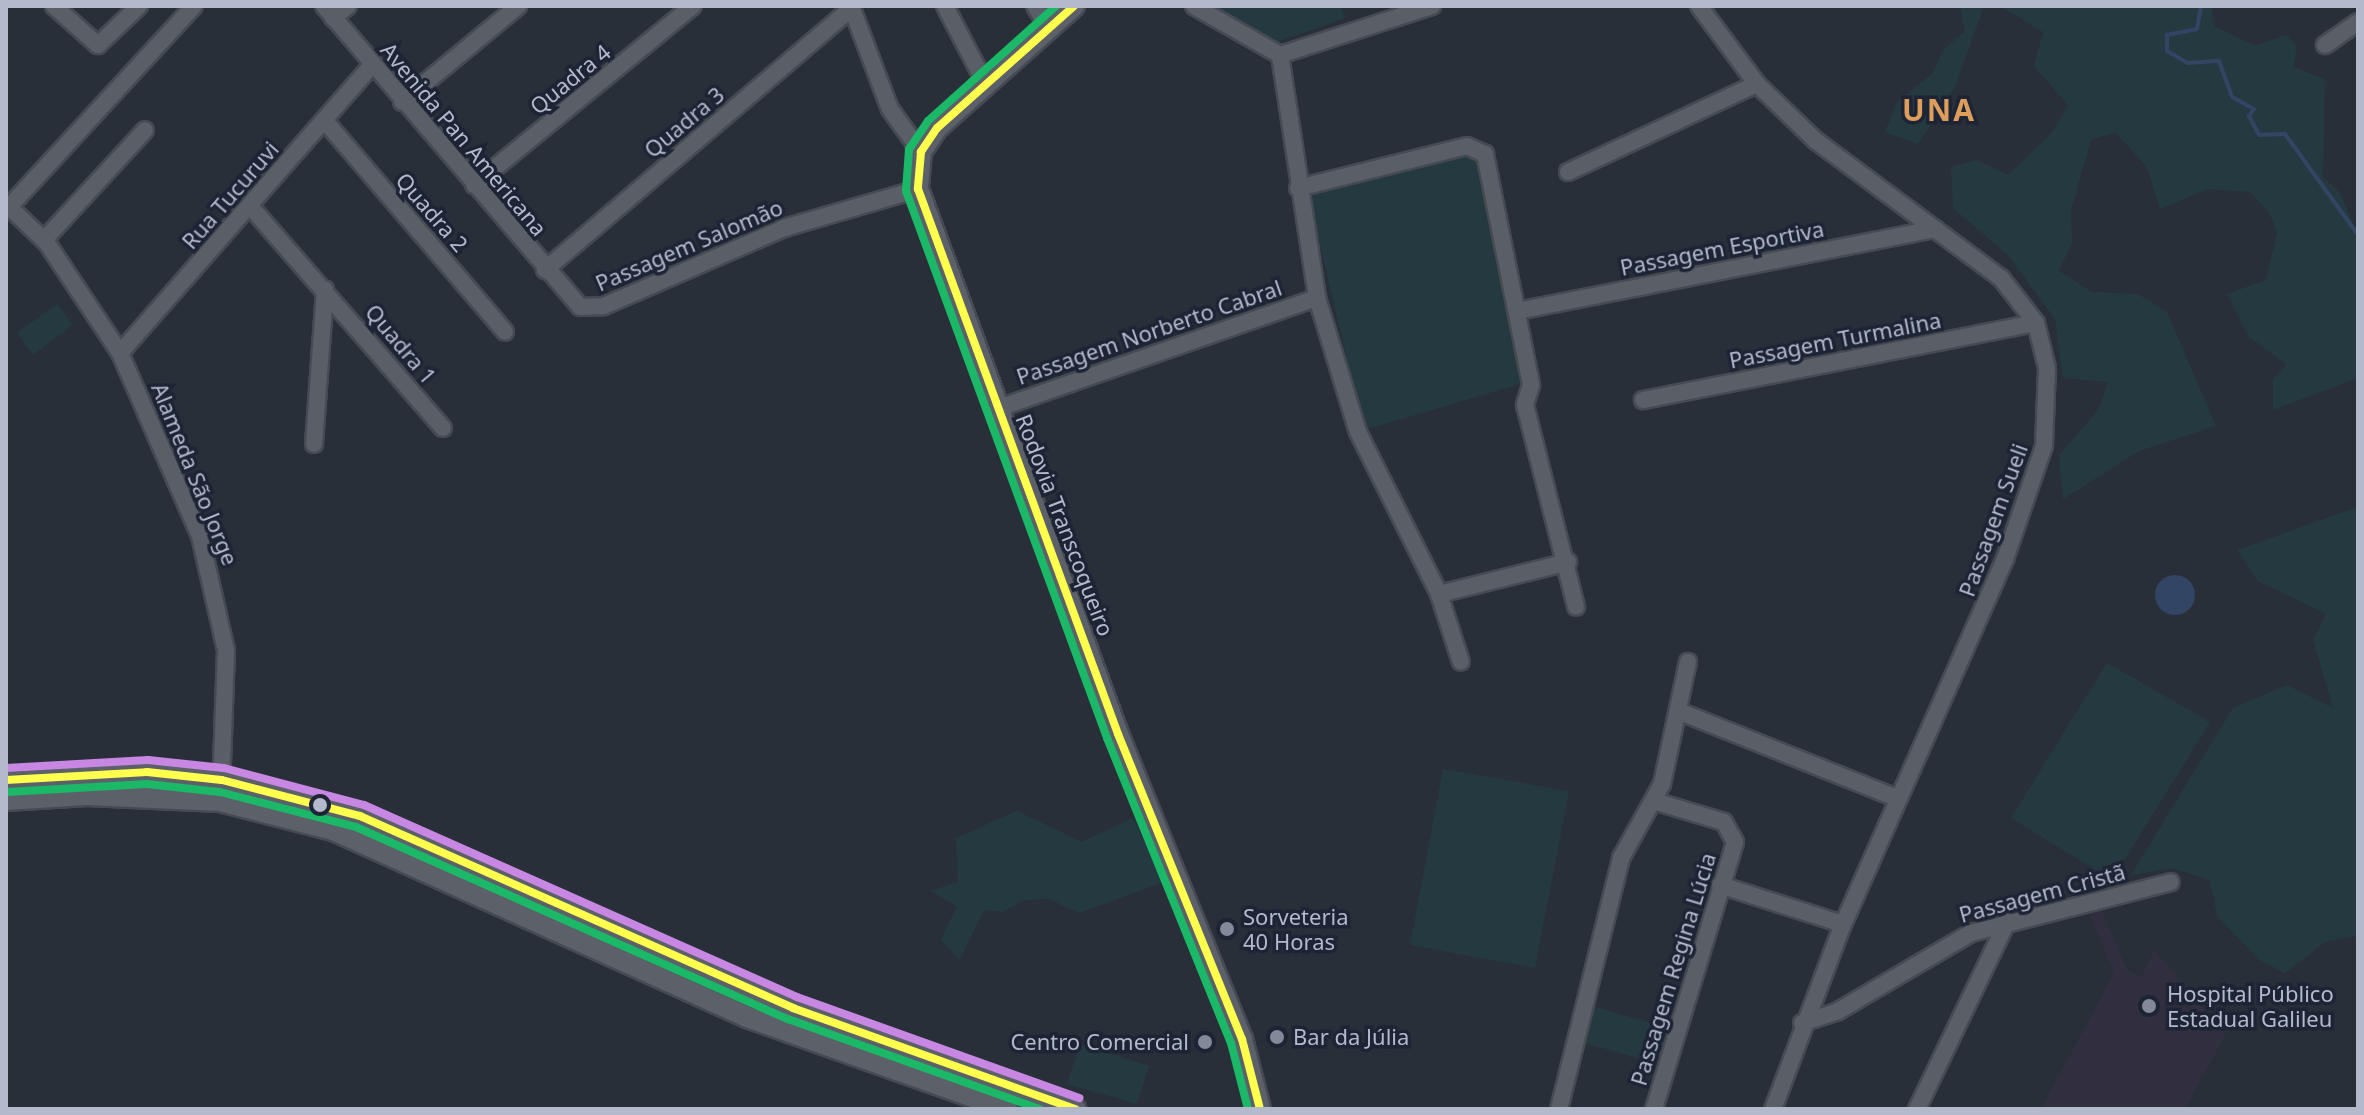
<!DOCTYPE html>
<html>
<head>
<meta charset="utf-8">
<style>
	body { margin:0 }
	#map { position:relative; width:2364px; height:1115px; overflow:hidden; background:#292f39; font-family:"Noto Sans",sans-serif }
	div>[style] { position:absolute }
	.medical>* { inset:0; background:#312f3f }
	.green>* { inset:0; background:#253a40 }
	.water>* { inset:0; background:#334564 }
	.round { border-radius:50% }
	.stream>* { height:4px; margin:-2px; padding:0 2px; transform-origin:2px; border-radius:2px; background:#334564 }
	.roads { filter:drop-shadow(2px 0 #464a52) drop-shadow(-2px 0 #464a52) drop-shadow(0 2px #464a52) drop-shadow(0 -2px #464a52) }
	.minor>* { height:16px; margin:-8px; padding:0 8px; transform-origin:8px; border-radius:8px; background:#5a5e67 }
	.major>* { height:20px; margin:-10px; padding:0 10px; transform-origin:10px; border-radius:10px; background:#5c6069 }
	.bus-1>* { height:8px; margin:-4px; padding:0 4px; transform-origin:4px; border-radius:4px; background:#ffff4d }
	.bus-2>* { height:8px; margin:-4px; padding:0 4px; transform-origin:4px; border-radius:4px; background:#1ab867 }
	.bus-3>* { height:8px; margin:-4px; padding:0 4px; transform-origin:4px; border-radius:4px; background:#c787e3 }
	.dots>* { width:22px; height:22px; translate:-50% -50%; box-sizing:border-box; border:4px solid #1c2435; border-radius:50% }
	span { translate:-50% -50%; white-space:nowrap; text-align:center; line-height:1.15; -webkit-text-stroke:7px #1c2435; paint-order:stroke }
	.street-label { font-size:22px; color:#b3bacb }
	.poi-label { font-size:22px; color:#b3bacb }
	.left { translate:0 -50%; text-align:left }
	.right { translate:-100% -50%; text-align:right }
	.district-label { font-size:30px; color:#dd9d5b; font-weight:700; letter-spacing:2px }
	.frame { position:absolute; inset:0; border:8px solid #b3bacb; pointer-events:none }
</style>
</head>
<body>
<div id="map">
	<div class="medical">
		<div style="clip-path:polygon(2099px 903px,2127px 970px,2142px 977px,2154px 950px,2226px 1034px,2185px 1109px,2041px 1109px,2114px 973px,2086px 906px)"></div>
	</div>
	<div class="green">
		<div style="clip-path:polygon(1212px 6px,1340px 6px,1345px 18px,1277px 42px)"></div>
		<div style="clip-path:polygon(1960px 6px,1984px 6px,1954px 89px,1918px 144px,1885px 132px,1896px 103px,1932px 74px,1943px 50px,1965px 31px)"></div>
		<div style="clip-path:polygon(2000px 6px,2211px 6px,2214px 26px,2255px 46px,2286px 35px,2297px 46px,2293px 67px,2325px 79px,2323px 177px,2340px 193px,2358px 235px,2358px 378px,2273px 410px,2273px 379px,2287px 365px,2248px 336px,2227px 294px,2266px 280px,2277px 233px,2269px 212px,2250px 192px,2208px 189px,2160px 209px,2147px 167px,2115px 132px,2091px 140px,2071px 210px,2072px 242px,2059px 271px,2092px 292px,2138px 294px,2167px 312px,2216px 426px,2139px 451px,2063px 499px,2059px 455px,2099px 409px,2108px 382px,2063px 378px,2055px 319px,2007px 254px,1953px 208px,1951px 167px,1976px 160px,2008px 175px,2053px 132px,2068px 105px,2034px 66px,2043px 32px)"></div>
		<div style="clip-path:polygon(1476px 148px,1527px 382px,1364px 430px,1307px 191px)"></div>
		<div style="clip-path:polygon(57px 304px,73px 325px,33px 355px,17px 333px)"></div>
		<div style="clip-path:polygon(2358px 507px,2358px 936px,2325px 942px,2285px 973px,2260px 960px,2217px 916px,2210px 880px,2172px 868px,2131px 875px,2233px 708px,2287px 685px,2333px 708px,2313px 640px,2326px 614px,2258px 581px,2237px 550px)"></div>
		<div style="clip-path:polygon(2107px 663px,2210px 722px,2112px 880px,2011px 818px)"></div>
		<div style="clip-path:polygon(1443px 769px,1569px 791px,1535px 968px,1410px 945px)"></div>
		<div style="clip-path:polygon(1017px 811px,1082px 842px,1133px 818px,1164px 882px,1079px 913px,1049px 899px,1023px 900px,1003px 912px,984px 910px,960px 960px,941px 940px,957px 906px,930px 891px,958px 882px,956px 838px)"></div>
		<div style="clip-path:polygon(1595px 1007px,1673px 1029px,1663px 1065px,1585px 1043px)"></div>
		<div style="clip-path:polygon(1080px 1044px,1149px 1066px,1137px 1104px,1067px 1084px)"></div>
	</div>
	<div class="water">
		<div class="round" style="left:2155px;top:575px;width:40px;height:40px"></div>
	</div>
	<div class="stream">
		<div style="left:2201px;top:6px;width:23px;rotate:100deg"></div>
		<div style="left:2197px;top:29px;width:31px;rotate:169deg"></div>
		<div style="left:2167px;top:35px;width:16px;rotate:90deg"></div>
		<div style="left:2167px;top:51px;width:24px;rotate:30deg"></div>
		<div style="left:2188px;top:63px;width:31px;rotate:-4deg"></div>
		<div style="left:2219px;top:61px;width:38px;rotate:70deg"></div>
		<div style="left:2232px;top:97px;width:25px;rotate:29deg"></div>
		<div style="left:2254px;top:109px;width:9px;rotate:126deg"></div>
		<div style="left:2249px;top:116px;width:21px;rotate:62deg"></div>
		<div style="left:2259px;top:135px;width:26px;rotate:-2deg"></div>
		<div style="left:2285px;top:134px;width:125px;rotate:54.1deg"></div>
	</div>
	<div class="roads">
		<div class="minor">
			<div style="left:54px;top:6px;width:59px;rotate:41.6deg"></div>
			<div style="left:98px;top:45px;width:57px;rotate:-43.6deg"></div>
			<div style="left:324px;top:6px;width:395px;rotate:49.6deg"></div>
			<div style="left:580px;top:307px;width:24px;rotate:-2deg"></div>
			<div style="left:604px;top:306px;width:196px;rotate:-23.4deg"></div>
			<div style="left:784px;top:228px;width:140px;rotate:-16.2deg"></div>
			<div style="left:851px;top:6px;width:110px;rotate:69.3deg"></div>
			<div style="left:890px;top:109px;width:53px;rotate:54.2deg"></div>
			<div style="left:945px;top:6px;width:85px;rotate:62.5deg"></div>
			<div style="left:1035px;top:6px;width:26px;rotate:58deg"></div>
			<div style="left:1194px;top:6px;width:99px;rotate:29.7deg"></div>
			<div style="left:1280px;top:55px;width:160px;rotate:-17.9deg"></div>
			<div style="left:1699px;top:6px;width:97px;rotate:53.4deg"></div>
			<div style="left:1757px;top:84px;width:81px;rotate:44deg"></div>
			<div style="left:1815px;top:140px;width:232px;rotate:36.6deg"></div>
			<div style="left:2001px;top:278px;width:57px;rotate:52.1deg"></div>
			<div style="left:2036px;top:323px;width:46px;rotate:76.3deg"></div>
			<div style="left:2047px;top:368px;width:78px;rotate:92.2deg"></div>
			<div style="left:2044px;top:446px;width:120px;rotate:109deg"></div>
			<div style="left:2005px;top:559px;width:399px;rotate:113.9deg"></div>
			<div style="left:1843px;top:924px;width:198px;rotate:110.7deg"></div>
			<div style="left:333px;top:18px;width:19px;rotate:-39deg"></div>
			<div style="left:2325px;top:45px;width:40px;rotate:-34.9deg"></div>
			<div style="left:1280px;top:55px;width:246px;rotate:81.3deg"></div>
			<div style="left:1317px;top:298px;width:140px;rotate:73deg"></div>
			<div style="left:1358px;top:432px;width:181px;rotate:63.4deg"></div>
			<div style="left:1439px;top:594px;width:71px;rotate:72.1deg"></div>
			<div style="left:402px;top:102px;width:151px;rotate:-39.6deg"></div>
			<div style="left:325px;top:121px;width:277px;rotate:49.5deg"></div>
			<div style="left:1568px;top:172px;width:208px;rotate:-25deg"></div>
			<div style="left:474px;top:185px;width:283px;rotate:-39.3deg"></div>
			<div style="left:1298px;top:188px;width:174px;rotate:-14deg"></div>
			<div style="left:1467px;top:146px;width:20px;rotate:24deg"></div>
			<div style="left:1485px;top:154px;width:236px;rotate:78.7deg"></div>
			<div style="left:1531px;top:385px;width:21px;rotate:107deg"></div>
			<div style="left:1525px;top:405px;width:208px;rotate:75.8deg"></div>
			<div style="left:6px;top:204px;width:57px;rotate:43.6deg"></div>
			<div style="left:47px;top:243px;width:132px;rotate:56.4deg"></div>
			<div style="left:120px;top:353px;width:200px;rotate:66.4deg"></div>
			<div style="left:200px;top:536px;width:117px;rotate:77.2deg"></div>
			<div style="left:226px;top:650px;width:140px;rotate:92deg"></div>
			<div style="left:250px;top:206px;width:294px;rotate:49deg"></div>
			<div style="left:9px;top:207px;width:273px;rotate:-47.4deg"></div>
			<div style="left:44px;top:240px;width:149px;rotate:-47.4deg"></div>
			<div style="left:545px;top:270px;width:404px;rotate:-40.5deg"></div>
			<div style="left:1517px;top:311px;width:426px;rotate:-11.1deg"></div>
			<div style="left:120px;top:353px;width:383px;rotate:-48.8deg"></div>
			<div style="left:1643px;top:400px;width:400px;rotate:-11.1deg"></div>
			<div style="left:996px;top:409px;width:340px;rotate:-19.1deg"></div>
			<div style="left:314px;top:444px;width:155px;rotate:-85.9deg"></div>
			<div style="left:1439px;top:594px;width:133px;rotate:-13.9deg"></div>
			<div style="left:1678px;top:711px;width:236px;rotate:21.7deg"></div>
			<div style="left:1720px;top:885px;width:129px;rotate:17.6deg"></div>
			<div style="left:1802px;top:1023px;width:38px;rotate:-18deg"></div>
			<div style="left:1838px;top:1011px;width:154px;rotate:-30.4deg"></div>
			<div style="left:1971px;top:933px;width:206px;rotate:-14.3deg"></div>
			<div style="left:1559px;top:1109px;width:259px;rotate:-76.1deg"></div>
			<div style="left:1621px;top:858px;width:85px;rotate:-61deg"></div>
			<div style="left:1662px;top:784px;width:125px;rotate:-78deg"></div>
			<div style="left:1654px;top:1109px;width:279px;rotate:-73.1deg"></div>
			<div style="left:1735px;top:842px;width:23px;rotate:-119deg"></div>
			<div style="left:1724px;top:822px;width:73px;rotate:-163.3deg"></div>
			<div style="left:1917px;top:1109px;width:208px;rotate:-64.3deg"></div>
		</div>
		<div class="major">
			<div style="left:1074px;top:6px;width:183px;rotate:138.3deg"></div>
			<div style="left:937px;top:128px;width:29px;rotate:124deg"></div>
			<div style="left:921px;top:152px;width:37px;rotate:95deg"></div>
			<div style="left:918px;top:189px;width:581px;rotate:69.85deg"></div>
			<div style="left:1118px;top:734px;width:329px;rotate:67.9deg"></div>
			<div style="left:1242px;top:1039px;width:72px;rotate:75.6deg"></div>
			<div style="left:6px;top:780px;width:141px;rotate:-3.2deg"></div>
			<div style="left:147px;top:772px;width:75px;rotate:6.1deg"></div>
			<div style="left:222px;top:780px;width:143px;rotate:14.6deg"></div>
			<div style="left:360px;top:816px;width:474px;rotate:23.9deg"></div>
			<div style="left:793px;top:1008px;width:300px;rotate:19.7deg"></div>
			<div style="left:6px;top:800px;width:81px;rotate:-3.5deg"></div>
			<div style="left:87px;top:795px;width:133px;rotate:2.6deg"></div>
			<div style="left:220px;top:801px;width:117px;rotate:14.4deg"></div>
			<div style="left:333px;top:830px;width:454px;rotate:24.3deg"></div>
			<div style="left:747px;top:1017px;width:276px;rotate:19.5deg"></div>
		</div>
	</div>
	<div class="bus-1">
		<div style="left:1074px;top:6px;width:183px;rotate:138.3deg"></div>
		<div style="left:937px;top:128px;width:29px;rotate:124deg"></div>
		<div style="left:921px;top:152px;width:37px;rotate:95deg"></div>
		<div style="left:918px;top:189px;width:581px;rotate:69.85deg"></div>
		<div style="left:1118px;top:734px;width:329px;rotate:67.9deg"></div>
		<div style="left:1242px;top:1039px;width:72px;rotate:75.6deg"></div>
		<div style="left:6px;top:780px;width:141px;rotate:-3.2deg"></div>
		<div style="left:147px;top:772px;width:75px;rotate:6.1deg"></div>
		<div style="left:222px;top:780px;width:143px;rotate:14.6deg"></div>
		<div style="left:360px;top:816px;width:474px;rotate:23.9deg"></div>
		<div style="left:793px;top:1008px;width:300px;rotate:19.7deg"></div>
	</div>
	<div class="bus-2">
		<div style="left:1056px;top:6px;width:172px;rotate:138.1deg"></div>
		<div style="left:928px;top:121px;width:34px;rotate:124deg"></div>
		<div style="left:909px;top:149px;width:42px;rotate:94.1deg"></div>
		<div style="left:906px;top:191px;width:583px;rotate:69.82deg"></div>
		<div style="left:1107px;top:738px;width:329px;rotate:67.9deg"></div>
		<div style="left:1231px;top:1043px;width:68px;rotate:75.6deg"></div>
		<div style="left:7px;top:792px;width:140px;rotate:-3.3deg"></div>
		<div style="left:147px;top:784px;width:73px;rotate:6.3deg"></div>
		<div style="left:220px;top:792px;width:140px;rotate:14.4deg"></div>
		<div style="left:356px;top:827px;width:473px;rotate:24deg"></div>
		<div style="left:788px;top:1019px;width:267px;rotate:19.7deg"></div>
	</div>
	<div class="bus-3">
		<div style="left:6px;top:768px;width:142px;rotate:-3.2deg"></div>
		<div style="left:148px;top:760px;width:76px;rotate:6deg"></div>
		<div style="left:224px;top:768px;width:145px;rotate:14.8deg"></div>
		<div style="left:364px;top:805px;width:474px;rotate:23.9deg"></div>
		<div style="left:797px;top:997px;width:300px;rotate:19.7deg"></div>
	</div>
	<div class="dots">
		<div style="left:320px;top:805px;background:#b3bacb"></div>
		<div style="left:1227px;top:929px;background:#838998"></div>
		<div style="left:2149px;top:1006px;background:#838998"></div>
		<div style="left:1277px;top:1037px;background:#838998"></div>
		<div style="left:1205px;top:1042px;background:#838998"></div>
	</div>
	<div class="street-label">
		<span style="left:570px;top:79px;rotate:-39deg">Quadra 4</span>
		<span style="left:684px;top:122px;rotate:-40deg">Quadra 3</span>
		<span style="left:464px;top:139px;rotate:50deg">Avenida Pan Americana</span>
		<span style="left:230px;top:195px;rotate:-49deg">Rua Tucuruvi</span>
		<span style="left:432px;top:212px;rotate:49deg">Quadra 2</span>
		<span style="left:689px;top:245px;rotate:-23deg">Passagem Salomão</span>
		<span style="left:1722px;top:248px;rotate:-11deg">Passagem Esportiva</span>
		<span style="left:1149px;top:332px;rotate:-19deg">Passagem Norberto Cabral</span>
		<span style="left:1835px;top:340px;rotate:-11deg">Passagem Turmalina</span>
		<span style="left:401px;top:344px;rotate:50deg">Quadra 1</span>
		<span style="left:195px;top:474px;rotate:68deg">Alameda São Jorge</span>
		<span style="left:1993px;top:520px;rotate:-70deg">Passagem Sueli</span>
		<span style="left:1065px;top:525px;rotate:69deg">Rodovia Transcoqueiro</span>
		<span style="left:2042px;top:893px;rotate:-15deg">Passagem Cristã</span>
		<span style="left:1673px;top:969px;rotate:-73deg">Passagem Regina Lúcia</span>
	</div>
	<div class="poi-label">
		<span class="left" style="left:1243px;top:929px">Sorveteria<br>40 Horas</span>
		<span class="left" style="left:2167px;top:1006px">Hospital Público<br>Estadual Galileu</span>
		<span class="left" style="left:1293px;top:1037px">Bar da Júlia</span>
		<span class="right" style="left:1189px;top:1042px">Centro Comercial</span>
	</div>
	<div class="district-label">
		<span style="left:1939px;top:110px">UNA</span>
	</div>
	<div class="frame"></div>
</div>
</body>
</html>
